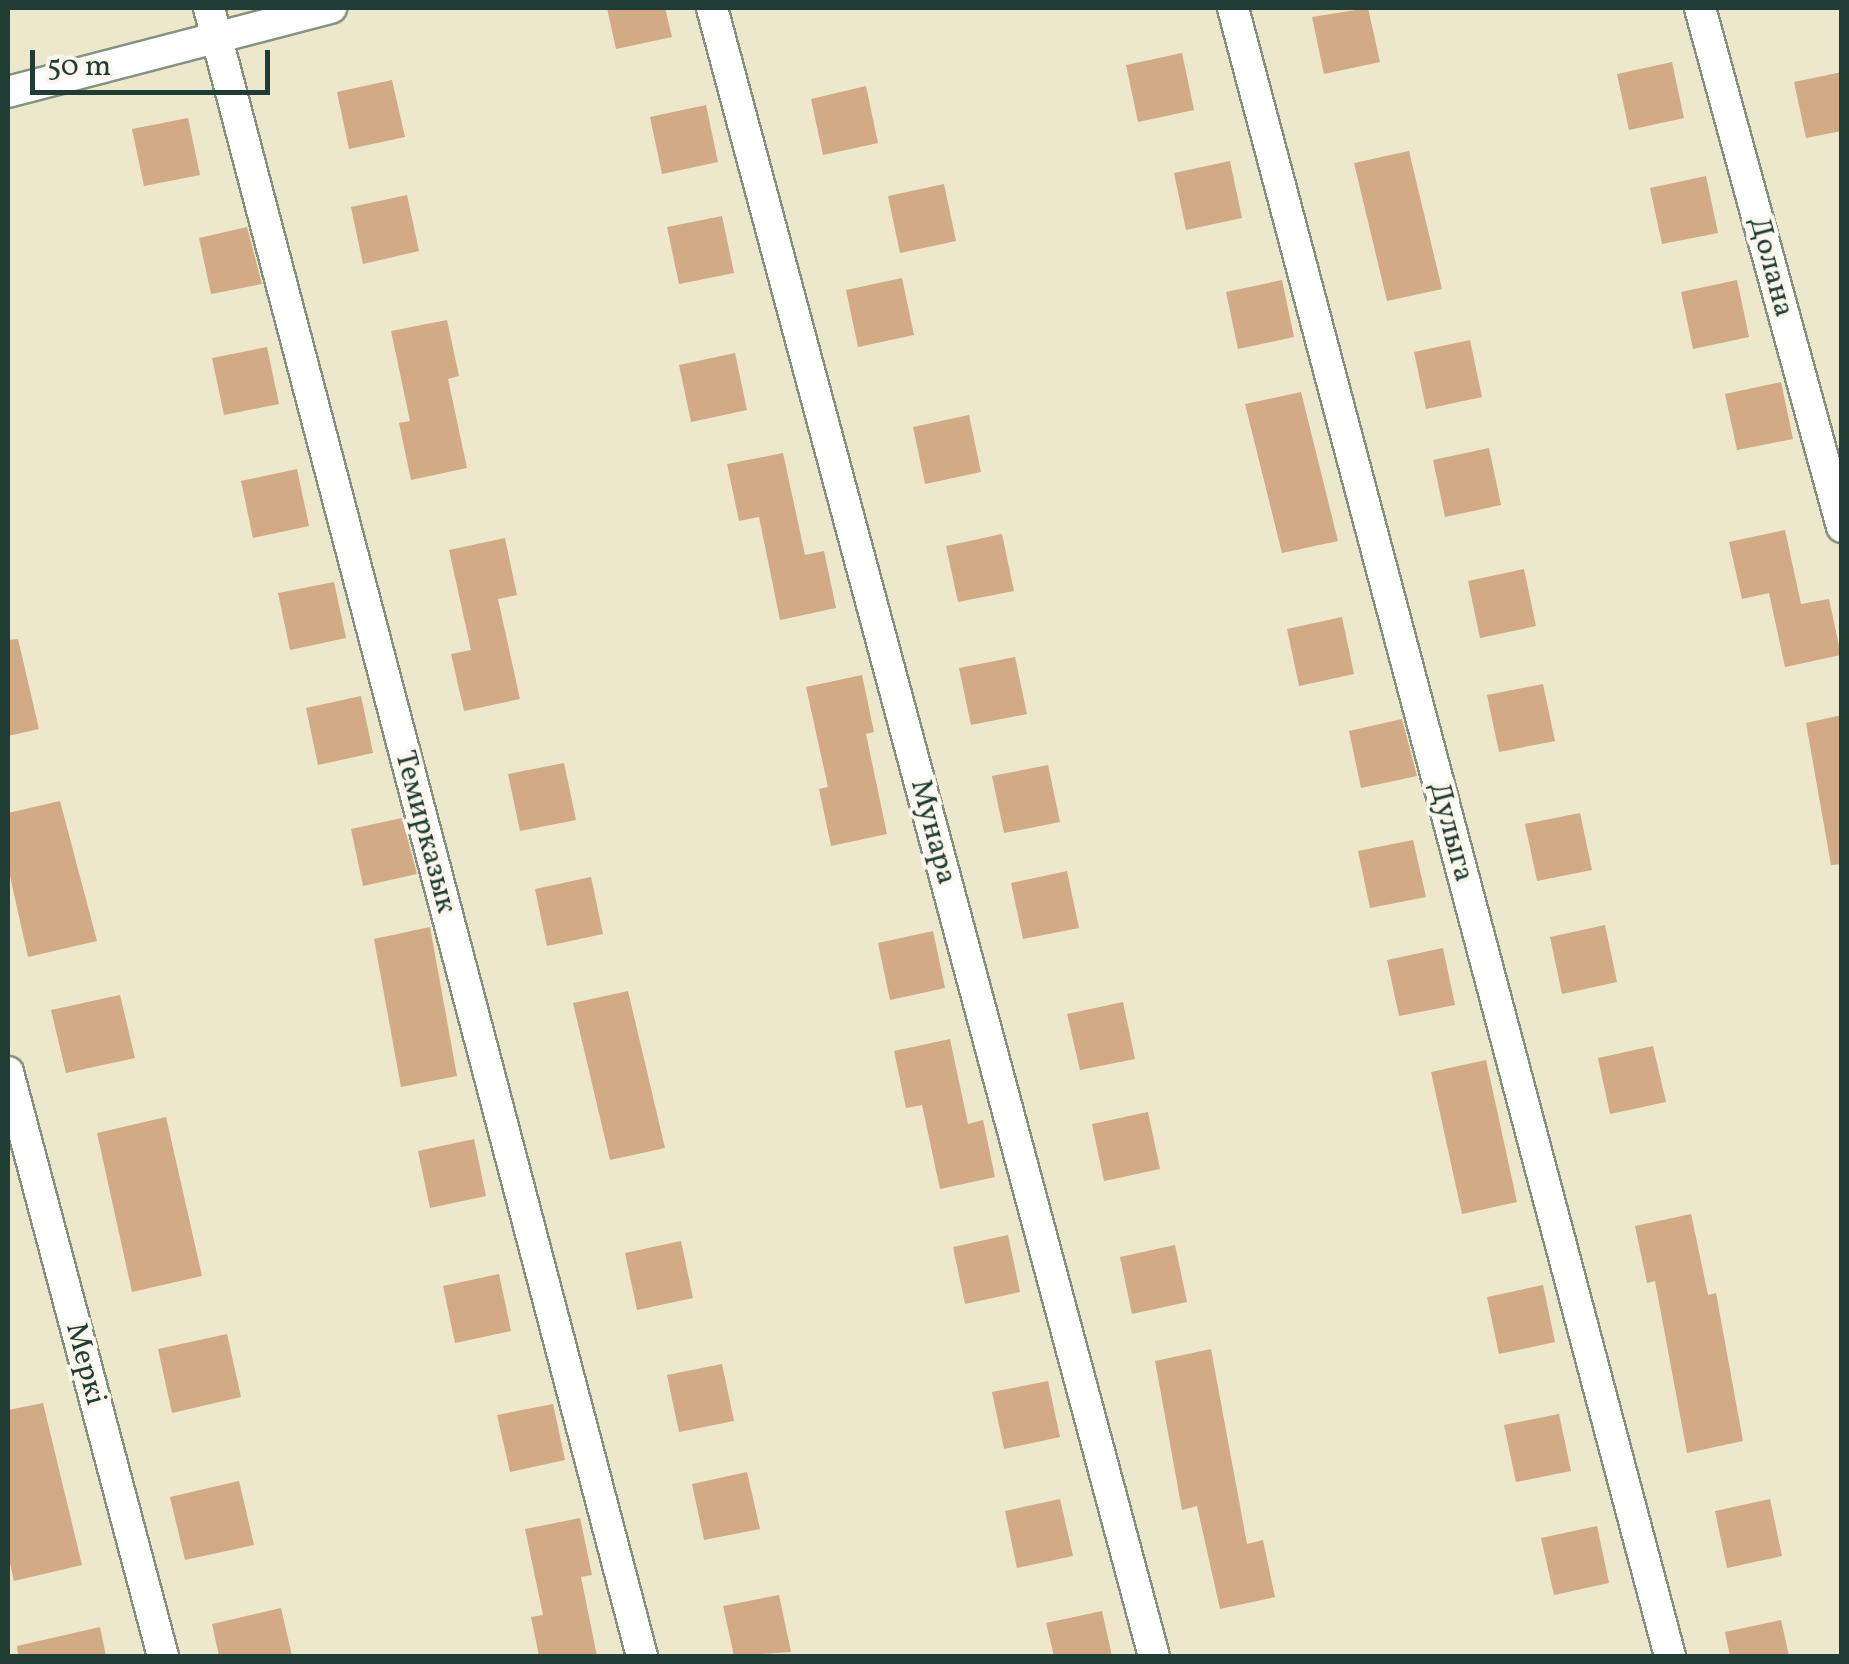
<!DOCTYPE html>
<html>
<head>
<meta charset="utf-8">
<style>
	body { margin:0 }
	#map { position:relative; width:1849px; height:1664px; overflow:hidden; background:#ede7cb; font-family:Vollkorn,serif }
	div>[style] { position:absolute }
	.building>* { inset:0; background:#d2aa85 }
	.roads { filter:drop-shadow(2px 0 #869280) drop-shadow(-2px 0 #869280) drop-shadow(0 2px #869280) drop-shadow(0 -2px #869280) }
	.minor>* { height:30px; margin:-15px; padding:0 15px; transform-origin:15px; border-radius:15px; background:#fff }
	span { translate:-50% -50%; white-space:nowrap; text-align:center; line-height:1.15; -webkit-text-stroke:8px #fbf7ec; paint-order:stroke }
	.street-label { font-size:30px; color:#1f3d34 }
	.frame { position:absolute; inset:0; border:10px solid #1f3d34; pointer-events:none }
	.scale { position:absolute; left:30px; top:50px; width:240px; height:45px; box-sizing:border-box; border:5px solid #1f3d34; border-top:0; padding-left:12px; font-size:30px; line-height:35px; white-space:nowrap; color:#1f3d34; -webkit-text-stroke:8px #fbf7ec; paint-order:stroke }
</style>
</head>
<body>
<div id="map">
	<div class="building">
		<div style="clip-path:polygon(607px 8px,665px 8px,672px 37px,616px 49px)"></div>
		<div style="clip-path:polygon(1368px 8px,1380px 62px,1324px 74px,1312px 17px)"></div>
		<div style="clip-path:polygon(1182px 53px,1194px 110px,1138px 122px,1126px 65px)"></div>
		<div style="clip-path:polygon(1672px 62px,1684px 118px,1629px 130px,1617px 74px)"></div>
		<div style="clip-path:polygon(1842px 72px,1842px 131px,1806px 138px,1794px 82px)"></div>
		<div style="clip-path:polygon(392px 80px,405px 137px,349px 149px,337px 92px)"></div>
		<div style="clip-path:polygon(866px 86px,878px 143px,823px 155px,811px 99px)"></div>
		<div style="clip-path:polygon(706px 105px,718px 162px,662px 174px,650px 117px)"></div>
		<div style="clip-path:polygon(188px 118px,200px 175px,144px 186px,132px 129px)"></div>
		<div style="clip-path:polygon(1409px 151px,1442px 289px,1387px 301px,1354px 163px)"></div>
		<div style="clip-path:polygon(1230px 161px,1242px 218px,1186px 230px,1174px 173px)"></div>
		<div style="clip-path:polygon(1706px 176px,1718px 233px,1662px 244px,1650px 188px)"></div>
		<div style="clip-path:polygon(944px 184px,956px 241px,900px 253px,888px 196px)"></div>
		<div style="clip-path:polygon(407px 195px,419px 251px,363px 264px,351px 207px)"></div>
		<div style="clip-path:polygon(722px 216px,734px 273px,679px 284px,667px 227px)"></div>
		<div style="clip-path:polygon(247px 227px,262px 284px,211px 294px,199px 238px)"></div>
		<div style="clip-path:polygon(902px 278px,914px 335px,858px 347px,846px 290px)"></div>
		<div style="clip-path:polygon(1282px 280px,1294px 337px,1238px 349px,1226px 292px)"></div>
		<div style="clip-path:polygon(1737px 280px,1749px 337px,1693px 349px,1681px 292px)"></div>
		<div style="clip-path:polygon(447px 320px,459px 376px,448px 379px,467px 468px,411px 480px,399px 423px,410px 421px,391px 331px)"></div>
		<div style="clip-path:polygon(1470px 340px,1482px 397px,1426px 409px,1414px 352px)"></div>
		<div style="clip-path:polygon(267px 347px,279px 404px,224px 415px,212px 358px)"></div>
		<div style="clip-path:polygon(735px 353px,747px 410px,691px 422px,679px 365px)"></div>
		<div style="clip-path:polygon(1781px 382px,1793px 439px,1737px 450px,1725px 394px)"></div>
		<div style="clip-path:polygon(1301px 392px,1338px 541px,1282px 553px,1245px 404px)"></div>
		<div style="clip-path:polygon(969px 415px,981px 472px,925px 484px,913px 427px)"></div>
		<div style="clip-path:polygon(1489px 448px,1501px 505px,1445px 517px,1433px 460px)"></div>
		<div style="clip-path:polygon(783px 453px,805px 555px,824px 551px,836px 608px,780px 620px,759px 517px,739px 521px,727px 464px)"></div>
		<div style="clip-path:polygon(297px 469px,309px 526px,253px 538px,241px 481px)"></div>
		<div style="clip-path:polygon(1785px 530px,1801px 604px,1829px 599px,1841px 655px,1785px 667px,1769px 593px,1742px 599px,1729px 542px)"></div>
		<div style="clip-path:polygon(1002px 534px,1014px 591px,958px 602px,946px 546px)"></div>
		<div style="clip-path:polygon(505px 538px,517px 595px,498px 599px,520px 699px,464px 711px,451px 654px,471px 650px,449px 550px)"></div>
		<div style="clip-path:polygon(1524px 569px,1536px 626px,1480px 638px,1468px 581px)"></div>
		<div style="clip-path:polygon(334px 582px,346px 638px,290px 650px,278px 593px)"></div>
		<div style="clip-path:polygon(1342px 617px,1354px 674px,1299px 686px,1287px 629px)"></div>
		<div style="clip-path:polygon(18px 639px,39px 729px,8px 736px,8px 640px)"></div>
		<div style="clip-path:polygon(1015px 657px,1027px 714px,971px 725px,959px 668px)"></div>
		<div style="clip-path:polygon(862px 675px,874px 732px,866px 734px,887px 834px,831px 846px,819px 789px,828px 787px,806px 687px)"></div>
		<div style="clip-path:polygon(1543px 684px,1555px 741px,1499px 752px,1487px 695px)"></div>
		<div style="clip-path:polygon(361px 696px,373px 753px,318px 765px,306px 708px)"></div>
		<div style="clip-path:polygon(1842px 715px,1842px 864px,1831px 865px,1806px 723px)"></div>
		<div style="clip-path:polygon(1402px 719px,1417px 776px,1361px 788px,1349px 731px)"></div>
		<div style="clip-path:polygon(564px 763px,576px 820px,520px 831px,508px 774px)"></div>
		<div style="clip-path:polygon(1048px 765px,1060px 822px,1004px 833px,992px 776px)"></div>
		<div style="clip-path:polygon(60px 801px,97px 941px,28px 957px,8px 867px,8px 813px)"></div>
		<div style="clip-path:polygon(1580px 813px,1592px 870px,1537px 881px,1525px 824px)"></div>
		<div style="clip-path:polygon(402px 818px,417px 874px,363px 886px,351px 829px)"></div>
		<div style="clip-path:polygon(1413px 840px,1426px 897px,1370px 908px,1358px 851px)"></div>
		<div style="clip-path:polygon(1067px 871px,1079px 928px,1023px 939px,1011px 883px)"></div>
		<div style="clip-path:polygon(591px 877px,603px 934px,547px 946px,535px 889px)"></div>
		<div style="clip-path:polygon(1605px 925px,1617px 982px,1562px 994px,1550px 937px)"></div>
		<div style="clip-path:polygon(430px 927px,457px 1076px,401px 1087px,374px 939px)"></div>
		<div style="clip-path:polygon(933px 931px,945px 988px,890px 1000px,878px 943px)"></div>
		<div style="clip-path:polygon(1443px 948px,1455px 1005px,1399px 1016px,1387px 960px)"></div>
		<div style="clip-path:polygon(628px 991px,665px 1148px,610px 1160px,573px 1003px)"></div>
		<div style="clip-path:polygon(120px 995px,135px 1058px,66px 1073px,51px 1010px)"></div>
		<div style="clip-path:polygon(1123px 1002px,1135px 1059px,1080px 1070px,1067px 1014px)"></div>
		<div style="clip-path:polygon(950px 1039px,968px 1124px,983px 1120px,995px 1177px,940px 1189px,922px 1105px,906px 1108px,894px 1051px)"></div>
		<div style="clip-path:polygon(1653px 1046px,1666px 1102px,1610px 1114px,1598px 1058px)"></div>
		<div style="clip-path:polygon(1486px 1060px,1517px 1202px,1462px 1214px,1431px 1072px)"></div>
		<div style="clip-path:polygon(1148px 1112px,1160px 1169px,1104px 1181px,1092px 1124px)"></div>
		<div style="clip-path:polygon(166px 1117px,202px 1276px,132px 1292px,97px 1133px)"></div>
		<div style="clip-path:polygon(474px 1139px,486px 1196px,430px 1208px,418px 1151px)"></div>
		<div style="clip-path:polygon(1691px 1214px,1708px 1295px,1716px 1293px,1743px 1441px,1687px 1453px,1655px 1281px,1647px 1283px,1635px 1226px)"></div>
		<div style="clip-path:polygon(1008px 1235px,1020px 1292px,965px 1304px,953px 1247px)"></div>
		<div style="clip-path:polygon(681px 1241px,693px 1298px,637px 1310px,625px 1253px)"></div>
		<div style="clip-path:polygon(1175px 1245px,1187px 1302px,1132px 1314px,1120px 1257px)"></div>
		<div style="clip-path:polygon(499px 1274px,511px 1331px,455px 1343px,443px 1286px)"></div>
		<div style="clip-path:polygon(1543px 1285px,1555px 1342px,1499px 1354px,1487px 1297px)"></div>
		<div style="clip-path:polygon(227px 1334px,241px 1397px,172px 1413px,158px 1349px)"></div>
		<div style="clip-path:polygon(1211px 1349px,1247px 1544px,1263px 1540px,1275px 1597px,1220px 1609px,1197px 1506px,1182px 1510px,1155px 1361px)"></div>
		<div style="clip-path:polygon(722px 1364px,734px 1421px,679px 1432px,667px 1375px)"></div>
		<div style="clip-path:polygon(1048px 1381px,1060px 1437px,1004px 1449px,992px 1392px)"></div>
		<div style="clip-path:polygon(43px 1403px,82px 1565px,14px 1581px,8px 1555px,8px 1410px)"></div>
		<div style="clip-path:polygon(553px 1404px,565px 1460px,510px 1472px,497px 1415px)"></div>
		<div style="clip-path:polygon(1559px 1414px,1571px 1471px,1516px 1482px,1504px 1425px)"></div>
		<div style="clip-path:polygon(747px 1472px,760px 1529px,704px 1540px,692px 1484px)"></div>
		<div style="clip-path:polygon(239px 1481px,254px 1545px,185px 1560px,170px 1497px)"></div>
		<div style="clip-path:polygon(1060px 1499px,1073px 1556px,1017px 1568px,1005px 1511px)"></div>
		<div style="clip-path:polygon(1770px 1499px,1782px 1556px,1727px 1568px,1715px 1511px)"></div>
		<div style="clip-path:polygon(580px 1518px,592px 1575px,581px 1577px,597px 1656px,539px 1656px,531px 1617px,543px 1615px,525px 1529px)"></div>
		<div style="clip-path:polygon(1597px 1526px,1609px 1583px,1554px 1595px,1541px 1538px)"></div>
		<div style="clip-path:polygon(779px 1595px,791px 1652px,734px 1656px,723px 1606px)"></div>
		<div style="clip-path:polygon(281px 1608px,292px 1656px,219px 1656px,212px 1624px)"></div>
		<div style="clip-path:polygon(1102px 1611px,1112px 1656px,1054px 1656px,1046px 1623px)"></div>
		<div style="clip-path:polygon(1781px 1620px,1789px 1656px,1730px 1656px,1725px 1632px)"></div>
		<div style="clip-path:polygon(100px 1627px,106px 1656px,18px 1656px,17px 1646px)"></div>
	</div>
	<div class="roads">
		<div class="minor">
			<div style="left:209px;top:8px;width:1704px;rotate:75.28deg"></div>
			<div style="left:712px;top:8px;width:1706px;rotate:74.99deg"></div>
			<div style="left:1233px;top:8px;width:1705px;rotate:75.15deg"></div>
			<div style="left:1700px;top:8px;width:538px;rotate:74.7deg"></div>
			<div style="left:8px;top:92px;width:334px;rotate:-14.6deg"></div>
			<div style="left:8px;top:1072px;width:604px;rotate:75.14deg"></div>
		</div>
	</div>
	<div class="street-label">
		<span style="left:1771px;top:267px;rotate:75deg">Долана</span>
		<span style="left:425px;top:832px;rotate:75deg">Темирказык</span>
		<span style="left:933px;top:832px;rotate:75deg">Мунара</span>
		<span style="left:1451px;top:832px;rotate:75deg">Дулыга</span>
		<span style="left:85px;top:1364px;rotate:75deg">Меркі</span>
	</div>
	<div class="frame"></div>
	<div class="scale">50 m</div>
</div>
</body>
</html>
